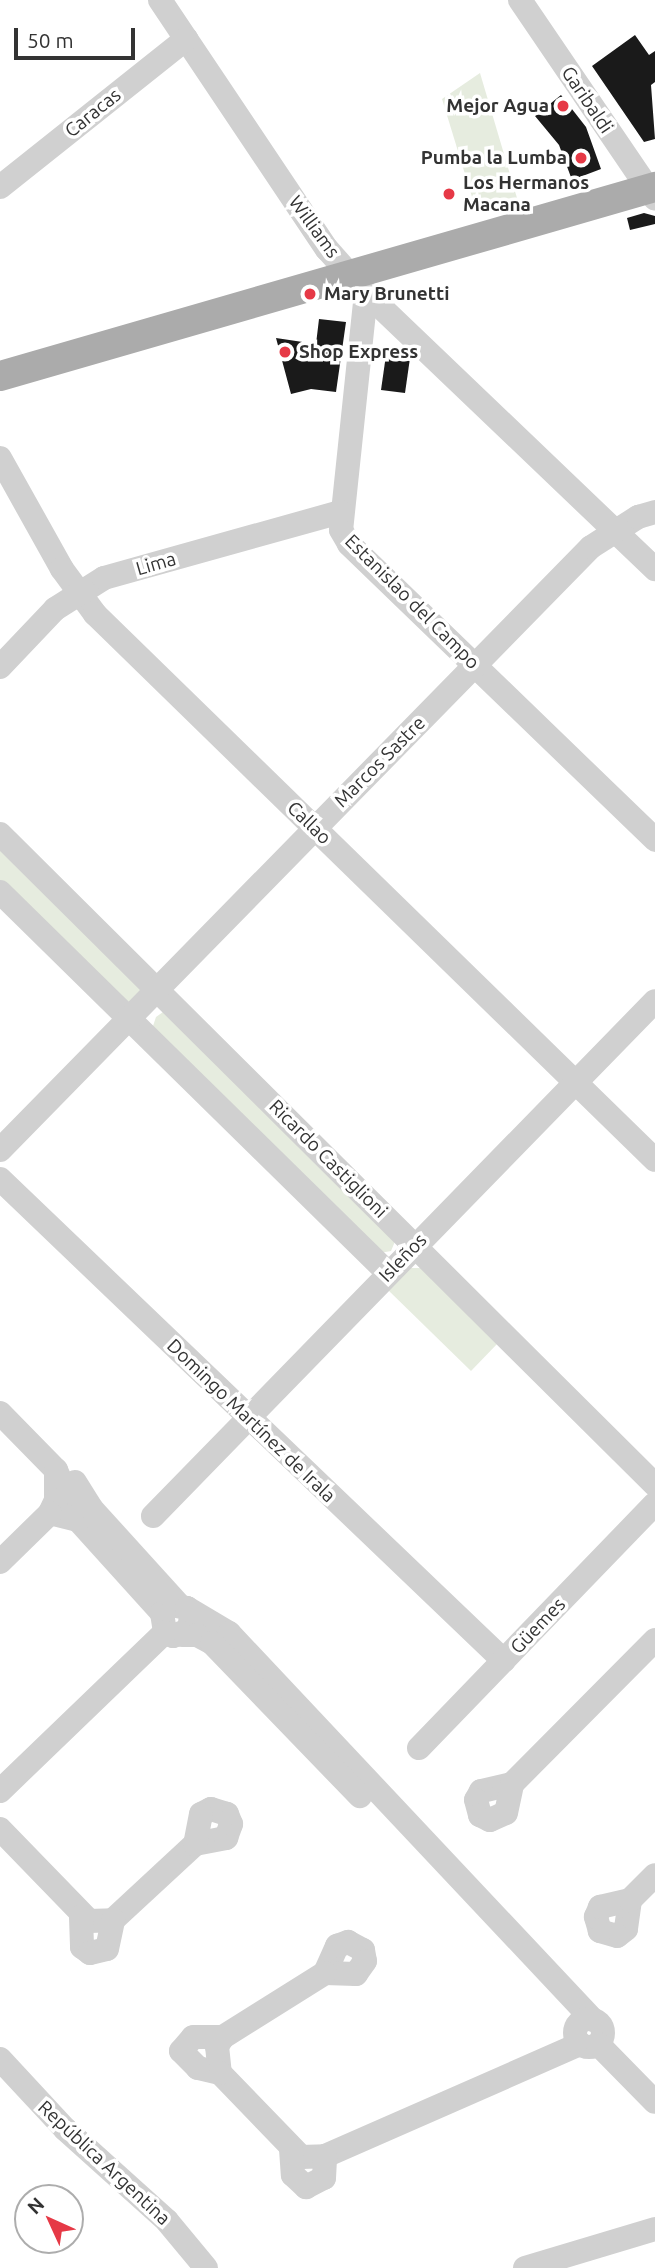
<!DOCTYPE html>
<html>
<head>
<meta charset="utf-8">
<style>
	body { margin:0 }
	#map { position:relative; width:655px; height:2268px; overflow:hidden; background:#fff; font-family:Ubuntu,sans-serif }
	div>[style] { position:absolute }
	.green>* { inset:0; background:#e6ecdf }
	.building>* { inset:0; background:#1a1a1a }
	.minor>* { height:24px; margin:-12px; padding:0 12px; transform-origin:12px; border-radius:12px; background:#d0d0d0 }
	.minor>.ring { margin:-12px; padding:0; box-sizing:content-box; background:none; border:24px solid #d0d0d0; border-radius:50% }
	.major>* { height:30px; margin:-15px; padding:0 15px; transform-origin:15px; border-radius:15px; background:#ababab }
	.dots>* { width:19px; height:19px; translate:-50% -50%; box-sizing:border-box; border:4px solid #fff; border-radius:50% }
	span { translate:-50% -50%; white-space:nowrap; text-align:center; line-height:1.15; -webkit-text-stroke:7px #fff; paint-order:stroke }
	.street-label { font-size:19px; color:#333 }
	.poi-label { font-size:19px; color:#333; font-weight:700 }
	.right { translate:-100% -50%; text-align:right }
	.left { translate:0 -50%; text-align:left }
	.north { position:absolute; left:14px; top:2184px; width:70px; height:70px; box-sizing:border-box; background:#fff; border:2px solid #adadad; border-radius:50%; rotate:315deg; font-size:19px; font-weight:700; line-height:28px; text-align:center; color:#333 }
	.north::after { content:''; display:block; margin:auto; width:24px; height:32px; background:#e63946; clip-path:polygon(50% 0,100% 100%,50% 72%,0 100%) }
	.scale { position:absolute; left:14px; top:28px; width:121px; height:32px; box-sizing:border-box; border:4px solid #333; border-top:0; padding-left:9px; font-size:21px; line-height:24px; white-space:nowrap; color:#333; -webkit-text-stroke:5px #fff; paint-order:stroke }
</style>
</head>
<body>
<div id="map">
	<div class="green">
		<div style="clip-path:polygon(480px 73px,517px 198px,476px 210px,442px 99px)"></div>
		<div style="clip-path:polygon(0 846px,143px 991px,129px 1005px,0 884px)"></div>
		<div style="clip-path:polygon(163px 1012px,396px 1239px,391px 1251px,380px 1253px,152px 1029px,156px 1017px)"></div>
		<div style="clip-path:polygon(409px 1268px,421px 1268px,499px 1342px,471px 1371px,387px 1289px)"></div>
	</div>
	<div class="building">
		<div style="clip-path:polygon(635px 35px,649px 55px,655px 51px,655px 82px,651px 85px,655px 139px,644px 142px,592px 66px)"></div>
		<div style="clip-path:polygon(561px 95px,586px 127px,601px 169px,572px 180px,559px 145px,535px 116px)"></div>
		<div style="clip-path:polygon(644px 213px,655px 216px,655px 224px,630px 230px,627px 218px)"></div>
		<div style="clip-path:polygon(319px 319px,346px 322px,336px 392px,311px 389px,291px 394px,276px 338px,316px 344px)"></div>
		<div style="clip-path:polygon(386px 355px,410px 358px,405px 393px,381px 390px)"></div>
	</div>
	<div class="minor">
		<div style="left:160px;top:0;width:300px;rotate:56.2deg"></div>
		<div style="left:327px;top:249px;width:59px;rotate:48.4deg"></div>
		<div style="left:366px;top:293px;width:400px;rotate:43.7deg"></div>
		<div style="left:520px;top:0;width:240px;rotate:55.8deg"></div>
		<div style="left:0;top:187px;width:238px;rotate:-38.5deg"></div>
		<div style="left:366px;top:293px;width:238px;rotate:96deg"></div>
		<div style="left:341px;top:530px;width:16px;rotate:60deg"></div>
		<div style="left:349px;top:544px;width:426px;rotate:44deg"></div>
		<div style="left:0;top:458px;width:127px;rotate:60.8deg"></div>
		<div style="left:62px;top:569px;width:56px;rotate:53.7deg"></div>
		<div style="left:95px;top:614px;width:782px;rotate:44.27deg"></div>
		<div style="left:0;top:667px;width:80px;rotate:-46.5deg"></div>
		<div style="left:55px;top:609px;width:58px;rotate:-32.3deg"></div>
		<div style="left:104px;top:578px;width:246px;rotate:-15.6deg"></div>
		<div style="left:0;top:834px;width:923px;rotate:44.82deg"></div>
		<div style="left:0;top:892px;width:544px;rotate:44.48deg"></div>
		<div style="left:0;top:1150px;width:844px;rotate:-45.58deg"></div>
		<div style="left:591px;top:547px;width:56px;rotate:-32.6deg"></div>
		<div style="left:638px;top:517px;width:18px;rotate:-16deg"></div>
		<div style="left:0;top:1179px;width:697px;rotate:43.72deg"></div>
		<div style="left:0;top:1413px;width:80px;rotate:45.5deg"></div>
		<div style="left:56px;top:1470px;width:55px;rotate:66.3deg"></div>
		<div style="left:78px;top:1520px;width:125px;rotate:47.9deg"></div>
		<div style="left:162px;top:1613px;width:19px;rotate:81deg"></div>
		<div style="left:165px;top:1632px;width:9px;rotate:27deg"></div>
		<div style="left:173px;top:1636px;width:17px;rotate:-21deg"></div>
		<div style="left:189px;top:1630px;width:15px;rotate:-82deg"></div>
		<div style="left:191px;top:1615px;width:8px;rotate:-120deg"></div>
		<div style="left:187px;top:1608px;width:15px;rotate:-169deg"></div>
		<div style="left:172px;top:1605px;width:13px;rotate:141deg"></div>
		<div style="left:56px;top:1471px;width:29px;rotate:90deg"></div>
		<div style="left:56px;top:1500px;width:14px;rotate:115deg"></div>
		<div style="left:50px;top:1513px;width:29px;rotate:14deg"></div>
		<div style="left:75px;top:1482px;width:31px;rotate:58deg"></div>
		<div style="left:91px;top:1508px;width:130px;rotate:47.8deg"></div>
		<div style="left:153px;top:1516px;width:719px;rotate:-45.73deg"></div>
		<div style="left:0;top:1562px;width:70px;rotate:-44.4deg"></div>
		<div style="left:187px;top:1608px;width:49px;rotate:30.8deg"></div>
		<div style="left:229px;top:1633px;width:531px;rotate:46.75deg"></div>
		<div style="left:182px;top:1635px;width:15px"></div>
		<div style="left:197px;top:1635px;width:17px;rotate:28deg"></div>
		<div style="left:212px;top:1643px;width:213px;rotate:46deg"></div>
		<div style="left:419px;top:1748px;width:339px;rotate:-46deg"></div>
		<div style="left:512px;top:1784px;width:32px;rotate:167deg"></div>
		<div style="left:481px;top:1791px;width:10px;rotate:119deg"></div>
		<div style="left:476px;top:1800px;width:16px;rotate:75deg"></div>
		<div style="left:480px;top:1815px;width:11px;rotate:27deg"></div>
		<div style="left:490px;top:1820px;width:17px;rotate:-24deg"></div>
		<div style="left:506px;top:1813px;width:30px;rotate:-78deg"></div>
		<div style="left:512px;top:1784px;width:203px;rotate:-45.2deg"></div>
		<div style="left:0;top:1791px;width:229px;rotate:-43.9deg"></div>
		<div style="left:0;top:1829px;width:128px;rotate:45.9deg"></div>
		<div style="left:89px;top:1921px;width:24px;rotate:-2deg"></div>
		<div style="left:113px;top:1920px;width:112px;rotate:-42.8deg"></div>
		<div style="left:195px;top:1844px;width:32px;rotate:-11deg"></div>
		<div style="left:226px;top:1838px;width:15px;rotate:-70deg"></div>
		<div style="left:231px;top:1824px;width:11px;rotate:-112deg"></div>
		<div style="left:227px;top:1814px;width:17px;rotate:-163deg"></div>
		<div style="left:211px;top:1809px;width:11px;rotate:153deg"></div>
		<div style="left:201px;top:1814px;width:31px;rotate:101deg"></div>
		<div style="left:630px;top:1900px;width:29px;rotate:98deg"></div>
		<div style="left:626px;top:1929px;width:11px;rotate:142deg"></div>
		<div style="left:617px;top:1936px;width:18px;rotate:-164deg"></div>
		<div style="left:600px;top:1931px;width:15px;rotate:-106deg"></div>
		<div style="left:596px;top:1917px;width:11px;rotate:-68deg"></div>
		<div style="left:600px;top:1907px;width:31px;rotate:-13deg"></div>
		<div style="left:630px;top:1900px;width:35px;rotate:-45deg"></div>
		<div style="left:81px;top:1917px;width:30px;rotate:88deg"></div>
		<div style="left:82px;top:1947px;width:10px;rotate:37deg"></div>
		<div style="left:90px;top:1953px;width:17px;rotate:-13deg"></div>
		<div style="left:107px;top:1949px;width:30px;rotate:-78deg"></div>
		<div style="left:325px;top:1973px;width:30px;rotate:-66deg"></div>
		<div style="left:337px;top:1946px;width:12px;rotate:-20deg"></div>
		<div style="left:348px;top:1942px;width:17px;rotate:28deg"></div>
		<div style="left:363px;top:1950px;width:11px;rotate:80deg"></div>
		<div style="left:365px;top:1961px;width:16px;rotate:125deg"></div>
		<div style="left:356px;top:1974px;width:31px;rotate:-178deg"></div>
		<div style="left:325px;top:1973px;width:120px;rotate:147.9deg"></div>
		<div style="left:223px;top:2037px;width:11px;rotate:124deg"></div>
		<div style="left:217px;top:2046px;width:27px;rotate:84deg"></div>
		<div style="left:220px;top:2073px;width:117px;rotate:46deg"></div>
		<div style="left:301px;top:2157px;width:24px;rotate:-2deg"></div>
		<div style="left:325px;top:2156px;width:279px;rotate:-23.7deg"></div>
		<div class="ring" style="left:575px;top:2019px;width:4px;height:4px"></div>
		<div style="left:598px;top:2044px;width:81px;rotate:45.5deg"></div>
		<div style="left:0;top:2059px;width:96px;rotate:47.1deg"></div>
		<div style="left:65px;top:2129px;width:137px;rotate:42deg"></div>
		<div style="left:167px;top:2221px;width:61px;rotate:50.3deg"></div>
		<div style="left:220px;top:2073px;width:23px;rotate:-167deg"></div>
		<div style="left:198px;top:2068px;width:24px;rotate:-135deg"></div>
		<div style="left:181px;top:2051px;width:18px;rotate:-49deg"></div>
		<div style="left:193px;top:2037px;width:30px"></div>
		<div style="left:291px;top:2149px;width:26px;rotate:86deg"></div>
		<div style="left:293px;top:2175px;width:18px;rotate:43deg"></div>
		<div style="left:306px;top:2187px;width:20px;rotate:-27deg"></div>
		<div style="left:324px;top:2178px;width:22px;rotate:-87deg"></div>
		<div style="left:525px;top:2268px;width:136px;rotate:-16.7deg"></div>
	</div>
	<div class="major">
		<div style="left:0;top:376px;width:682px;rotate:-16.1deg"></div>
	</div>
	<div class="dots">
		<div style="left:563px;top:106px;background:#e63946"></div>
		<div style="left:581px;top:158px;background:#e63946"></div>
		<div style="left:449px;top:194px;background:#e63946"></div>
		<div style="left:310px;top:294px;background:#e63946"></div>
		<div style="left:285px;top:352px;background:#e63946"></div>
	</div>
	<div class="street-label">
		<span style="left:587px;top:100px;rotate:56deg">Garibaldi</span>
		<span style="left:93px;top:113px;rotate:-39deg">Caracas</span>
		<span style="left:314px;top:227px;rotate:54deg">Williams</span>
		<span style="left:156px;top:564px;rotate:-16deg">Lima</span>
		<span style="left:412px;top:602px;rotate:45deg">Estanislao del Campo</span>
		<span style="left:380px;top:762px;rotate:-45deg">Marcos Sastre</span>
		<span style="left:309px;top:823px;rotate:44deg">Callao</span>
		<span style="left:328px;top:1159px;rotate:45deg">Ricardo Castiglioni</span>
		<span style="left:403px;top:1258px;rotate:-46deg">Isleños</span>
		<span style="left:251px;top:1421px;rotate:44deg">Domingo Martínez de Irala</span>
		<span style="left:538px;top:1626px;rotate:-46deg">Güemes</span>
		<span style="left:104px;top:2163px;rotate:43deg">República Argentina</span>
	</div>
	<div class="poi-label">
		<span class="right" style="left:549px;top:106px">Mejor Agua</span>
		<span class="right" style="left:567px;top:158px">Pumba la Lumba</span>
		<span class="left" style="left:463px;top:194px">Los Hermanos<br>Macana</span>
		<span class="left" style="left:324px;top:294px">Mary Brunetti</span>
		<span class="left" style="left:299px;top:352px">Shop Express</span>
	</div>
	<div class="north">N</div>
	<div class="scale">50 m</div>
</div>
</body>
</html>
